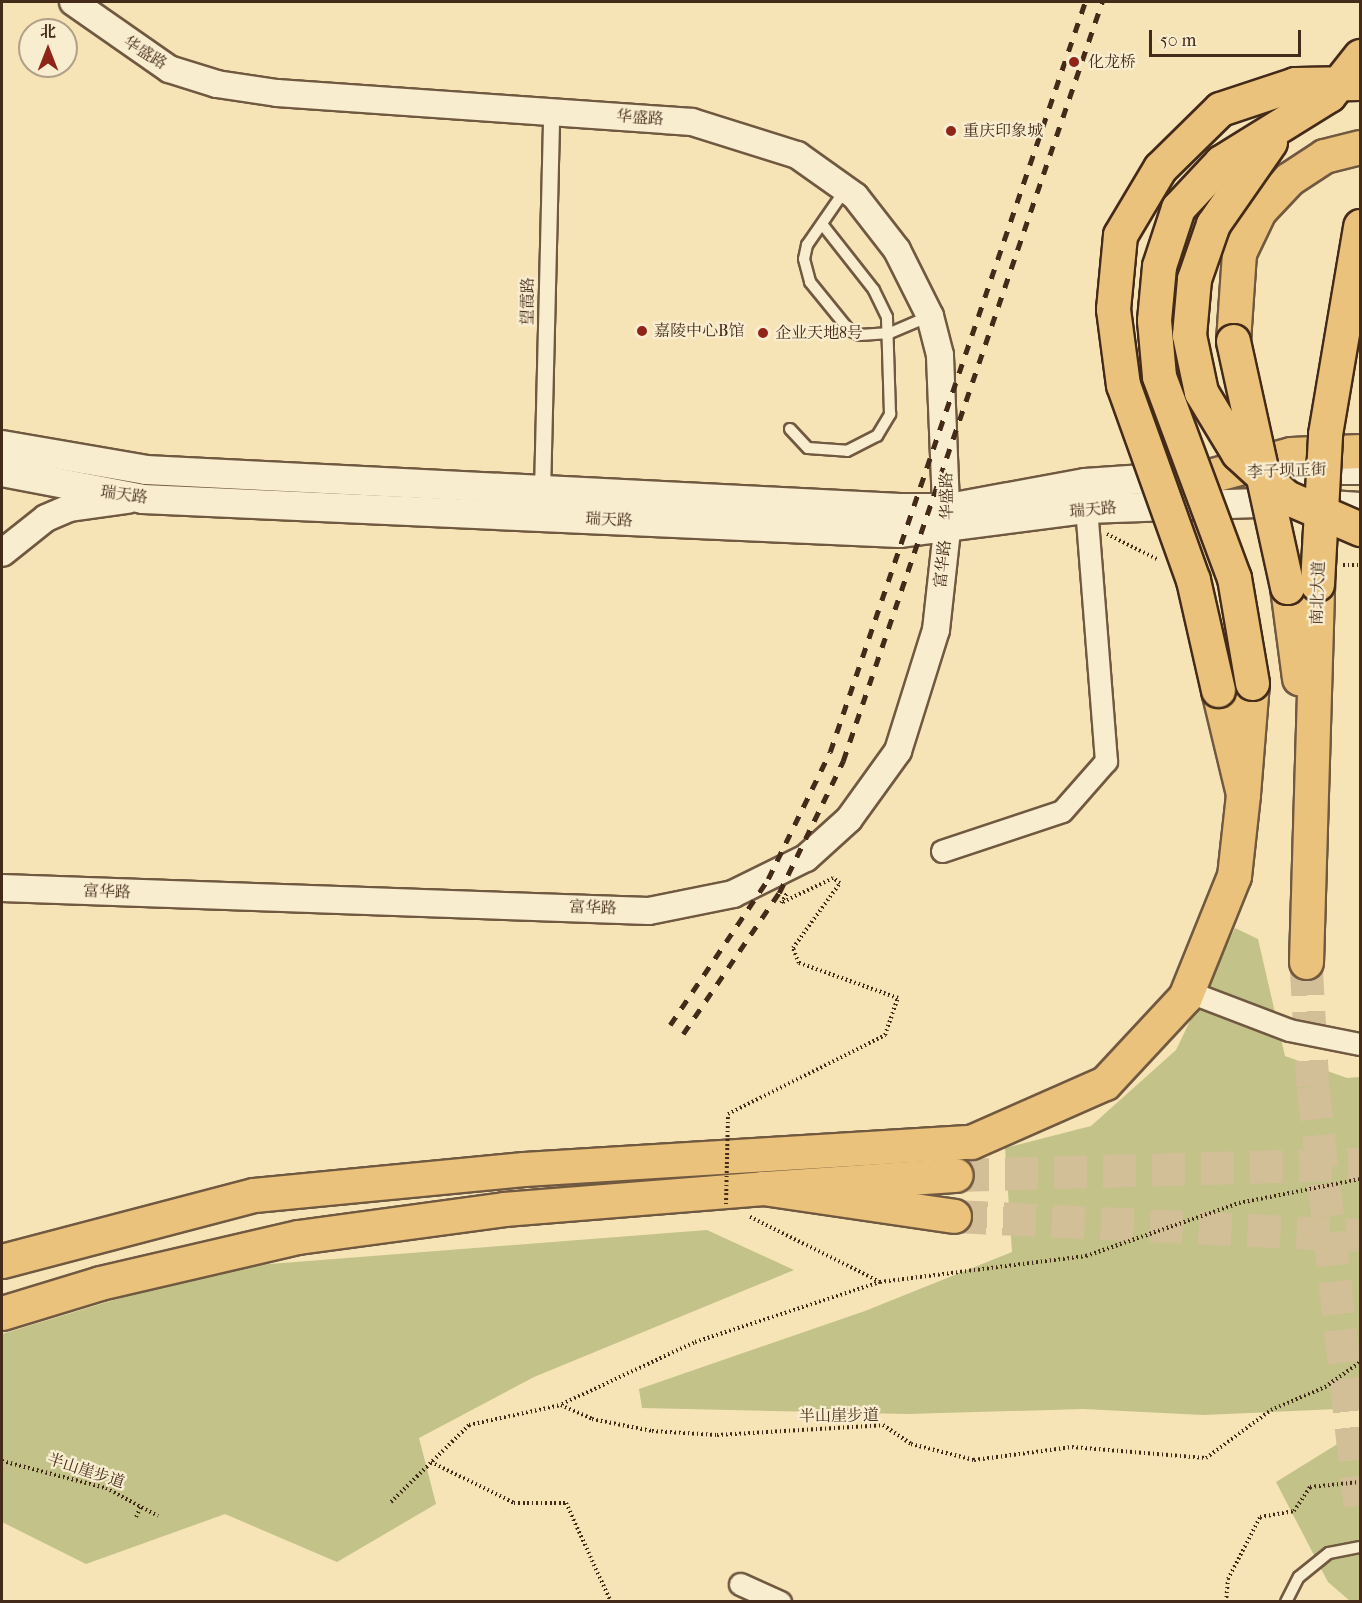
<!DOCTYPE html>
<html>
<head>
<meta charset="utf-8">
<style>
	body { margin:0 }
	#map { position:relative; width:1362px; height:1603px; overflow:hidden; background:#f6e3b6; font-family:"IM FELL French Canon","Noto Serif SC",serif }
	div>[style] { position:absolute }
	.green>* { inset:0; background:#c2c289 }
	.primary-tunnel>* { height:33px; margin-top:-16.5px; transform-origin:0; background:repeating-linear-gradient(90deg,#d2be97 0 33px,transparent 0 49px) }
	.trunk-tunnel>* { height:33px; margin-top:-16.5px; transform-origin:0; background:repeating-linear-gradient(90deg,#d2be97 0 33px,transparent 0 49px) }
	.path>* { height:4px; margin-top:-2px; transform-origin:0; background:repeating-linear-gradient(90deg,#442b19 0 1.5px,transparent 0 4.5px) }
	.roads { filter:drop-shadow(2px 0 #705940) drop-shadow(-2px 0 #705940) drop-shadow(0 2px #705940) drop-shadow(0 -2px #705940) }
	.service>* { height:10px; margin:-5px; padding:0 5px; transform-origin:5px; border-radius:5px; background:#f9edd0 }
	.pedestrian>* { height:15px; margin:-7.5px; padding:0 7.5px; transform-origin:7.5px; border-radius:7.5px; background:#f9edd0 }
	.minor>* { height:21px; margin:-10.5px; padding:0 10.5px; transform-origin:10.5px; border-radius:10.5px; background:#f9edd0 }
	.tertiary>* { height:26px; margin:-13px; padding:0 13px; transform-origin:13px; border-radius:13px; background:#f9edd0 }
	.secondary>* { height:28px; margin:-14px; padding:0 14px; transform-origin:14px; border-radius:14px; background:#f9edd0 }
	.primary>* { height:33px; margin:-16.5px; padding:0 16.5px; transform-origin:16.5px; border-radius:16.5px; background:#ebc27b }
	.trunk>* { height:33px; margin:-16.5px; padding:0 16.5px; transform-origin:16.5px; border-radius:16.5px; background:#ebc27b }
	.rail>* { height:4.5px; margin-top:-2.25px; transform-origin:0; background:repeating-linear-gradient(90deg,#442b19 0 10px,transparent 0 20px) }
	.path-bridge>* { height:4px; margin-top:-2px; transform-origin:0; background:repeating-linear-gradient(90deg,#442b19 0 1.5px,transparent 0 4.5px) }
	.bridges { filter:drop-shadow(2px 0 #442b19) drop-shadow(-2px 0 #442b19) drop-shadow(0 2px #442b19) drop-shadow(0 -2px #442b19) }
	.primary-bridge>* { height:33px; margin:-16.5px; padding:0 16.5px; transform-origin:16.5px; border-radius:16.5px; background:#ebc27b }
	.trunk-bridge>* { height:33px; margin:-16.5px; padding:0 16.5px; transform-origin:16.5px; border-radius:16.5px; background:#ebc27b }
	.dots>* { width:16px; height:16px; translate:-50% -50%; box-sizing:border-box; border:3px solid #f9edd0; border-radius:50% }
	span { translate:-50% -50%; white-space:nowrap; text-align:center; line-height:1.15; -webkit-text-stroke:4.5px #f9edd0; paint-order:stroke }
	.street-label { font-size:16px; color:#442b19 }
	.poi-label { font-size:16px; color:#442b19 }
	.left { translate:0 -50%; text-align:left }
	.frame { position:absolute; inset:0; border:3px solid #442b19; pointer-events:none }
	.north { position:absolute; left:18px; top:18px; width:60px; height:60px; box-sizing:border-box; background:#f9edd0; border:2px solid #b19f87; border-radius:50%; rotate:0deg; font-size:16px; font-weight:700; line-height:24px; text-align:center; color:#442b19 }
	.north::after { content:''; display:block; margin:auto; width:21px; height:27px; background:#8f2418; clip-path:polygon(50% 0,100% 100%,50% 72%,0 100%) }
	.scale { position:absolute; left:1149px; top:30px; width:152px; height:27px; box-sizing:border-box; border:3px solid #442b19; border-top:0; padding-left:8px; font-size:18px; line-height:21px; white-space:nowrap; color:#442b19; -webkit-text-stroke:4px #f9edd0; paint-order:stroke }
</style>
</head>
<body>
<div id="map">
	<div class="green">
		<div style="clip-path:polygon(1235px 928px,1258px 939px,1285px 1056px,1347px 1078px,1360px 1077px,1360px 1408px,1203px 1415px,1083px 1409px,907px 1414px,642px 1408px,639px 1389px,865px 1311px,1012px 1252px,1005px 1148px,1091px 1126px,1176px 1050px)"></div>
		<div style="clip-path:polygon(707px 1230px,794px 1270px,534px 1377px,419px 1438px,436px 1504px,337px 1562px,225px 1514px,86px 1564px,2px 1522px,2px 1334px,219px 1268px)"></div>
		<div style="clip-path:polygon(1360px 1430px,1360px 1601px,1350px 1601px,1328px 1582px,1276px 1482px)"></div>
	</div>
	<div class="primary-tunnel">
		<div style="left:954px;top:1216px;width:406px;rotate:2.7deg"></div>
	</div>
	<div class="trunk-tunnel">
		<div style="left:1306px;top:962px;width:124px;rotate:86.8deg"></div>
		<div style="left:1313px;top:1086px;width:422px;rotate:83.6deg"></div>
		<div style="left:956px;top:1175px;width:404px;rotate:-1.6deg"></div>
	</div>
	<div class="path">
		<div style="left:1107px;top:534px;width:58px;rotate:26.6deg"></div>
		<div style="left:1343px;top:565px;width:17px"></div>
		<div style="left:728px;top:1114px;width:176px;rotate:-26.7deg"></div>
		<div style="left:885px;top:1035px;width:39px;rotate:-71deg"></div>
		<div style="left:898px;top:998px;width:105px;rotate:-160.5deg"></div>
		<div style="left:799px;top:963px;width:16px;rotate:-112deg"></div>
		<div style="left:793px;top:948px;width:80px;rotate:-54.1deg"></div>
		<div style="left:840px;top:883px;width:9px;rotate:-144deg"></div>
		<div style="left:833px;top:878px;width:58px;rotate:154.3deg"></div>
		<div style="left:781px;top:903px;width:13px;rotate:-58deg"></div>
		<div style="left:880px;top:1282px;width:208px;rotate:-7.2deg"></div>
		<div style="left:1086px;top:1256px;width:162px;rotate:-19.1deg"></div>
		<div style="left:1239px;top:1203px;width:123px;rotate:-11.2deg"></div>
		<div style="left:562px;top:1404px;width:147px;rotate:-25deg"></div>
		<div style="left:695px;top:1342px;width:194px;rotate:-18deg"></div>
		<div style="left:880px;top:1282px;width:147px;rotate:-153.3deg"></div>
		<div style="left:2px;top:1461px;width:107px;rotate:14.6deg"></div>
		<div style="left:106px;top:1488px;width:59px;rotate:28.3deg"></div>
		<div style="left:431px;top:1462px;width:93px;rotate:26.3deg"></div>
		<div style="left:514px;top:1503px;width:52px"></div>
		<div style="left:566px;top:1503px;width:109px;rotate:65.6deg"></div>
		<div style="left:391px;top:1502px;width:110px;rotate:-44.6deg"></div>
		<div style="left:469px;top:1425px;width:94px;rotate:-12.3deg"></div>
		<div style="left:561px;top:1405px;width:34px;rotate:24deg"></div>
		<div style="left:592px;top:1419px;width:61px;rotate:11.3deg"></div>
		<div style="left:652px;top:1431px;width:65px;rotate:3.5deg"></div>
		<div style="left:717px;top:1435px;width:166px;rotate:-3.4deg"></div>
		<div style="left:883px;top:1425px;width:34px;rotate:34deg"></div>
		<div style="left:911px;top:1444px;width:65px;rotate:14.3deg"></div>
		<div style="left:974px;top:1460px;width:99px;rotate:-7.6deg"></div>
		<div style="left:1072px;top:1447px;width:134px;rotate:4.7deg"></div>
		<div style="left:1206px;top:1458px;width:81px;rotate:-36.4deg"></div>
		<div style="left:1271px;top:1410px;width:59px;rotate:-23.1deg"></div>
		<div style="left:1325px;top:1387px;width:43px;rotate:-35.5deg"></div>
		<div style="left:136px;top:1517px;width:12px;rotate:-66deg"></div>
		<div style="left:1226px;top:1602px;width:23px;rotate:-85deg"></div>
		<div style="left:1228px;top:1579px;width:70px;rotate:-62.7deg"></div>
		<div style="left:1260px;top:1517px;width:35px;rotate:-10deg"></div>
		<div style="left:1294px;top:1511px;width:29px;rotate:-56deg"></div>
		<div style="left:1310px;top:1487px;width:50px;rotate:-5.7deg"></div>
	</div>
	<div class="roads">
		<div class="service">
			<div style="left:845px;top:190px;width:67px;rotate:124.6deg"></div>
			<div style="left:807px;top:245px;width:14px;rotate:102deg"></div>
			<div style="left:804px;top:259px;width:24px;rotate:75deg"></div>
			<div style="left:810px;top:282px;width:62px;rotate:50.9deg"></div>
			<div style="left:849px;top:330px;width:12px;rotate:24deg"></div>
			<div style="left:860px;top:335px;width:30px;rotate:-4deg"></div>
			<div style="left:890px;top:333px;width:43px;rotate:-23deg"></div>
			<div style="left:790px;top:429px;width:26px;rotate:47deg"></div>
			<div style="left:808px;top:448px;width:39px;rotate:4deg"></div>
			<div style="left:847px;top:451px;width:34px;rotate:-27deg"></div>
			<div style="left:877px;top:436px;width:26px;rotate:-59deg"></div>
			<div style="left:890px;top:414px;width:97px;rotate:-91.8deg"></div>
			<div style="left:887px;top:317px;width:30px;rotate:-116deg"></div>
			<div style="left:874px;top:290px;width:84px;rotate:-128.2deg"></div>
			<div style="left:1286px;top:1602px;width:28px;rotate:-63deg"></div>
			<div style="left:1299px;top:1577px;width:38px;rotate:-39deg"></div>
			<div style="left:1329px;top:1553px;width:32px;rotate:-11deg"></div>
		</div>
		<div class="pedestrian">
			<div style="left:542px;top:491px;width:379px;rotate:-88.6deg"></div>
		</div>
		<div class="minor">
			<div style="left:942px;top:851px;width:126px;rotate:-18.4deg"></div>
			<div style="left:1062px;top:811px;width:67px;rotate:-48.7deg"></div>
			<div style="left:1106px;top:761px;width:253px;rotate:-94.5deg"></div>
			<div style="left:1187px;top:991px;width:109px;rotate:20.9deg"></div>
			<div style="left:1289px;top:1030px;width:72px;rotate:11.2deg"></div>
			<div style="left:740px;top:1584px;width:44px;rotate:24.2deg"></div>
		</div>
		<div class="tertiary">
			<div style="left:2px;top:553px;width:56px;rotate:-38.5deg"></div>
			<div style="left:46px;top:518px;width:26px;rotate:-23deg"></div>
			<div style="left:70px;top:508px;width:58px;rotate:-8deg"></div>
			<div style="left:2px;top:888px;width:647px;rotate:2.04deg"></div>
			<div style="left:649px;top:911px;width:86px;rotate:-11.4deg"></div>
			<div style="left:733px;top:894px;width:81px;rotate:-26.3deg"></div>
			<div style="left:806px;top:858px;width:58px;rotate:-42.2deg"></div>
			<div style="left:849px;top:819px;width:84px;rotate:-54.2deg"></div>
			<div style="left:898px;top:751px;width:127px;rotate:-72.6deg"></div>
			<div style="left:936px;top:630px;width:100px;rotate:-83.7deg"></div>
			<div style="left:947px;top:531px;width:176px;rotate:-92.3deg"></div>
			<div style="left:940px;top:355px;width:40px;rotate:-104.4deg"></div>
			<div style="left:930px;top:316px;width:74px;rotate:-116.6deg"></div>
			<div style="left:897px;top:250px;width:68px;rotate:-127.9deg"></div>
			<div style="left:855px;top:196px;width:71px;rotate:-144.7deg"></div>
			<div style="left:797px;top:155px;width:110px;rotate:-162.6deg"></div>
			<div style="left:692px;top:122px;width:416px;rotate:-176deg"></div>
			<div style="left:277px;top:93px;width:61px;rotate:-171.5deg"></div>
			<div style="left:217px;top:84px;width:50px;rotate:-162.6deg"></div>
			<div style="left:169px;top:69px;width:117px;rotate:-145.1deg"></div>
		</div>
		<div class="secondary">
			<div style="left:2px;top:445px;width:146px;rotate:9.8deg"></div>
			<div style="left:146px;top:470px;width:755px;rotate:2.89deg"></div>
			<div style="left:900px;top:508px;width:49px"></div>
			<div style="left:949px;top:508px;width:138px;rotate:-10.4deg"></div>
			<div style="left:1085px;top:483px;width:132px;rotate:-3.9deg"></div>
			<div style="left:1303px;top:470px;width:57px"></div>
			<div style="left:2px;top:472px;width:144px;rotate:10.8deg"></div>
			<div style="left:143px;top:499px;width:757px;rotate:2.58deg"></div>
			<div style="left:899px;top:533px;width:189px;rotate:-7.3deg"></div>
			<div style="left:1086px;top:509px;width:200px;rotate:-2deg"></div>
			<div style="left:1286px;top:502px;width:74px;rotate:3.9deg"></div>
		</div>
		<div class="primary">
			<div style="left:1213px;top:475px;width:81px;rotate:-15.1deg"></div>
			<div style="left:1291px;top:454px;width:69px;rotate:-2.5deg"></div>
			<div style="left:2px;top:1261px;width:260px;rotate:-14.7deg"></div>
			<div style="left:254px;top:1195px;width:271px;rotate:-5.5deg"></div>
			<div style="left:524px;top:1169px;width:448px;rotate:-3.5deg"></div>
			<div style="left:971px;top:1142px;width:146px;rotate:-23.8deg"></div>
			<div style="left:1105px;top:1083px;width:117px;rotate:-47.1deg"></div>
			<div style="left:1185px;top:997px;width:131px;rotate:-68deg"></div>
			<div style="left:1234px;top:876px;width:82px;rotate:-83.7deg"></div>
			<div style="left:1243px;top:794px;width:107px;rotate:-103.5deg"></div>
			<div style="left:2px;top:1313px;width:102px;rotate:-17deg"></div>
			<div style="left:100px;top:1283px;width:203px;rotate:-13.1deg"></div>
			<div style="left:298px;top:1237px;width:208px;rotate:-7.7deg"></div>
			<div style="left:504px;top:1209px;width:260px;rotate:-4.6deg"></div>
			<div style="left:763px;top:1188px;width:193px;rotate:8.3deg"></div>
		</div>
		<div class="trunk">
			<div style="left:1233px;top:341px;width:88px;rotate:-86.1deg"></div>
			<div style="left:1239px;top:253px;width:47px;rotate:-64.5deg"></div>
			<div style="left:1259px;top:211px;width:44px;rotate:-46.8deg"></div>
			<div style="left:1289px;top:179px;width:42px;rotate:-33.3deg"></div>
			<div style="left:1324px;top:156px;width:37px;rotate:-14deg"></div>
			<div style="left:1287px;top:587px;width:92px;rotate:82.5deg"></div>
			<div style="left:1243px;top:794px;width:111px;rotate:-85.4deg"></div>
			<div style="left:1306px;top:962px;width:378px;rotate:-88.3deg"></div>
			<div style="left:763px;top:1188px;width:193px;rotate:-3.9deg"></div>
		</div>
	</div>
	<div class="rail">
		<div style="left:670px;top:1025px;width:176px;rotate:-56.1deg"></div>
		<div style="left:768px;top:879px;width:141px;rotate:-64deg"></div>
		<div style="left:830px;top:752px;width:792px;rotate:-71.22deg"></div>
		<div style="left:683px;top:1034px;width:171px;rotate:-55.8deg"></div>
		<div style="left:779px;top:893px;width:147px;rotate:-64.1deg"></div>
		<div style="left:843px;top:761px;width:802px;rotate:-71.16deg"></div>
	</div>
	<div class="path-bridge">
		<div style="left:726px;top:1204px;width:90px;rotate:-88.7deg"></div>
	</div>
	<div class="bridges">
		<div class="primary-bridge">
			<div style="left:1218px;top:690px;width:113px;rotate:-102.8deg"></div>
			<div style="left:1193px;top:580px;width:207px;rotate:-109.7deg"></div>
			<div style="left:1123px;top:385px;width:77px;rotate:-97.5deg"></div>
			<div style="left:1113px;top:309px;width:74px;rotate:-84.6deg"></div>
			<div style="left:1120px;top:235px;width:78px;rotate:-59.2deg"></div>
			<div style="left:1160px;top:168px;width:84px;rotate:-44.5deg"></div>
			<div style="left:1220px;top:109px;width:79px;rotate:-18.4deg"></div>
			<div style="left:1295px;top:84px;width:65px;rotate:-0.9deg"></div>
		</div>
		<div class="trunk-bridge">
			<div style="left:1270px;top:142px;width:100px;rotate:124.8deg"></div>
			<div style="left:1213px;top:224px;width:58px;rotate:109.1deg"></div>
			<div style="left:1194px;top:279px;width:56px;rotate:95.1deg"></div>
			<div style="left:1189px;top:335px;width:58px;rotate:78.1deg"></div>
			<div style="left:1201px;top:392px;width:71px;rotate:58.8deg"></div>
			<div style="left:1238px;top:453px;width:65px;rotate:42.5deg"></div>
			<div style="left:1286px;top:497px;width:81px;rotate:23.4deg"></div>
			<div style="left:1233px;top:341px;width:252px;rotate:77.6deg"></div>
			<div style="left:1317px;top:584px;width:150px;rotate:-86.9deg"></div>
			<div style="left:1325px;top:434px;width:211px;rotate:-80.4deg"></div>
			<div style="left:1252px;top:683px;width:107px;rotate:-99.7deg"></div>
			<div style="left:1234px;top:578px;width:215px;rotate:-110.4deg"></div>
			<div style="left:1159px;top:376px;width:56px;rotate:-95.1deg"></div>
			<div style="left:1154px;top:320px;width:54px;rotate:-84.7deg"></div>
			<div style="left:1159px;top:266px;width:61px;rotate:-71.9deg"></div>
			<div style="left:1178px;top:208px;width:63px;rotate:-46.9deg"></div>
			<div style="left:1221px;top:162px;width:127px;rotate:-31.8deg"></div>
			<div style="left:1329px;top:95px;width:50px;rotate:-51.5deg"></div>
		</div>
	</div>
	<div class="dots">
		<div style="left:1074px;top:62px;background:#8f2418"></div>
		<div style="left:951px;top:131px;background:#8f2418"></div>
		<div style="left:642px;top:331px;background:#8f2418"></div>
		<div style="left:763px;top:333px;background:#8f2418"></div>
	</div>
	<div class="street-label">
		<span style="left:145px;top:53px;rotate:32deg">华盛路</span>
		<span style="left:640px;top:118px;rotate:4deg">华盛路</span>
		<span style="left:528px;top:301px;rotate:-89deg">望霞路</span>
		<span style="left:1287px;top:471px;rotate:-2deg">李子坝正街</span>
		<span style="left:124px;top:495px;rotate:8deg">瑞天路</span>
		<span style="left:947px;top:496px;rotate:-91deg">华盛路</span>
		<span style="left:1093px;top:510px;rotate:-5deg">瑞天路</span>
		<span style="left:609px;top:520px;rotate:3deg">瑞天路</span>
		<span style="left:943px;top:564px;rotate:-84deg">富华路</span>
		<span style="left:1318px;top:593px;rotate:-88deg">南北大道</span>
		<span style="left:107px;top:892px;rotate:2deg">富华路</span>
		<span style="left:593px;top:908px;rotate:2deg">富华路</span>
		<span style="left:839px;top:1416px;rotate:-1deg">半山崖步道</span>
		<span style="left:86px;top:1471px;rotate:18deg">半山崖步道</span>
	</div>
	<div class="poi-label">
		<span class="left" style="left:1088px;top:62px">化龙桥</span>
		<span class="left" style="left:963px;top:131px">重庆印象城</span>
		<span class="left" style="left:654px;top:331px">嘉陵中心B馆</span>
		<span class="left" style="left:775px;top:333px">企业天地8号</span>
	</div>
	<div class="frame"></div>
	<div class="north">北</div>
	<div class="scale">50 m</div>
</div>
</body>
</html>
